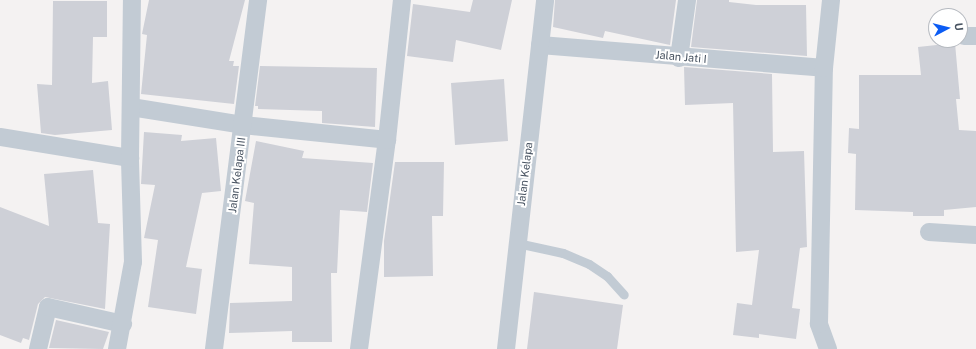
<!DOCTYPE html>
<html>
<head>
<meta charset="utf-8">
<style>
	body { margin:0 }
	#map { position:relative; width:976px; height:349px; overflow:hidden; background:#f4f2f2; font-family:"Public Sans",sans-serif }
	div>[style] { position:absolute }
	.building>* { inset:0; background:#ced0d7 }
	.service>* { height:9px; margin:-4.5px; padding:0 4.5px; transform-origin:4.5px; border-radius:4.5px; background:#c2cbd4 }
	.minor>* { height:18px; margin:-9px; padding:0 9px; transform-origin:9px; border-radius:9px; background:#c2cbd4 }
	span { translate:-50% -50%; white-space:nowrap; text-align:center; line-height:1.15; -webkit-text-stroke:4px #fff; paint-order:stroke }
	.street-label { font-size:11px; color:#485361 }
	.north { position:absolute; left:928px; top:8px; width:40px; height:40px; box-sizing:border-box; background:#fff; border:1px solid #b6bac0; border-radius:50%; rotate:83deg; font-size:11px; font-weight:700; line-height:16px; text-align:center; color:#485361 }
	.north::after { content:''; display:block; margin:auto; width:14px; height:18px; background:#0c5cf4; clip-path:polygon(50% 0,100% 100%,50% 72%,0 100%) }
</style>
</head>
<body>
<div id="map">
	<div class="building">
		<div style="clip-path:polygon(149px 0,245px 0,229px 61px,234px 61px,233px 66px,239px 66px,234px 104px,141px 94px,147px 35px,142px 34px)"></div>
		<div style="clip-path:polygon(473px 0,512px 0,501px 50px,456px 40px,453px 62px,407px 56px,413px 4px,470px 12px)"></div>
		<div style="clip-path:polygon(555px 0,676px 0,670px 45px,605px 31px,603px 38px,553px 27px)"></div>
		<div style="clip-path:polygon(697px 0,729px 0,729px 2px,756px 5px,806px 5px,807px 56px,691px 47px)"></div>
		<div style="clip-path:polygon(53px 1px,107px 1px,107px 37px,93px 37px,92px 83px,108px 81px,112px 130px,55px 135px,41px 133px,37px 84px,52px 85px)"></div>
		<div style="clip-path:polygon(955px 43px,960px 99px,956px 99px,959px 130px,976px 131px,976px 207px,944px 210px,944px 216px,913px 216px,913px 212px,855px 210px,856px 154px,848px 153px,849px 128px,859px 129px,859px 75px,921px 75px,918px 47px)"></div>
		<div style="clip-path:polygon(260px 66px,377px 68px,375px 127px,322px 123px,322px 111px,258px 109px,258px 106px,255px 106px)"></div>
		<div style="clip-path:polygon(684px 67px,772px 74px,773px 152px,804px 151px,807px 247px,800px 248px,792px 308px,800px 309px,796px 339px,759px 334px,759px 338px,733px 335px,737px 303px,752px 305px,759px 250px,736px 252px,733px 103px,685px 105px)"></div>
		<div style="clip-path:polygon(504px 79px,508px 141px,455px 145px,451px 83px)"></div>
		<div style="clip-path:polygon(144px 132px,182px 135px,181px 141px,216px 138px,221px 191px,202px 193px,186px 267px,202px 269px,196px 314px,148px 307px,158px 240px,144px 238px,155px 185px,141px 184px)"></div>
		<div style="clip-path:polygon(256px 141px,304px 151px,302px 158px,373px 163px,367px 212px,340px 210px,337px 273px,331px 273px,332px 342px,292px 342px,292px 331px,229px 333px,230px 303px,292px 301px,292px 267px,249px 264px,254px 203px,245px 201px)"></div>
		<div style="clip-path:polygon(395px 162px,444px 162px,443px 216px,432px 216px,433px 276px,384px 277px,384px 241px)"></div>
		<div style="clip-path:polygon(93px 170px,98px 223px,110px 224px,105px 309px,45px 297px,38px 304px,29px 340px,23px 338px,21px 343px,0 335px,0 207px,49px 226px,44px 174px)"></div>
		<div style="clip-path:polygon(534px 292px,623px 305px,617px 349px,527px 349px)"></div>
		<div style="clip-path:polygon(56px 320px,109px 332px,103px 349px,49px 348px)"></div>
	</div>
	<div class="service">
		<div style="left:517px;top:243px;width:47px;rotate:12.3deg"></div>
		<div style="left:563px;top:253px;width:28px;rotate:23deg"></div>
		<div style="left:589px;top:264px;width:22px;rotate:34deg"></div>
		<div style="left:607px;top:276px;width:25px;rotate:48deg"></div>
	</div>
	<div class="minor">
		<div style="left:964px;top:36px;width:12px"></div>
		<div style="left:540px;top:45px;width:285px;rotate:4.6deg"></div>
		<div style="left:679px;top:58px;width:59px;rotate:-82.1deg"></div>
		<div style="left:131px;top:107px;width:113px;rotate:9.1deg"></div>
		<div style="left:243px;top:125px;width:145px;rotate:5.9deg"></div>
		<div style="left:0;top:137px;width:132px;rotate:9.2deg"></div>
		<div style="left:929px;top:232px;width:47px;rotate:3.7deg"></div>
		<div style="left:38px;top:349px;width:43px;rotate:-76.6deg"></div>
		<div style="left:48px;top:307px;width:77px;rotate:12.8deg"></div>
		<div style="left:117px;top:349px;width:88px;rotate:-79.6deg"></div>
		<div style="left:133px;top:262px;width:104px;rotate:-91.7deg"></div>
		<div style="left:130px;top:158px;width:158px;rotate:-89.3deg"></div>
		<div style="left:214px;top:349px;width:352px;rotate:-82.8deg"></div>
		<div style="left:359px;top:349px;width:211px;rotate:-82.4deg"></div>
		<div style="left:387px;top:140px;width:141px;rotate:-83.9deg"></div>
		<div style="left:506px;top:349px;width:351px;rotate:-83.6deg"></div>
		<div style="left:828px;top:349px;width:27px;rotate:-110deg"></div>
		<div style="left:819px;top:324px;width:256px;rotate:-88.9deg"></div>
		<div style="left:824px;top:68px;width:68px;rotate:-84.1deg"></div>
	</div>
	<div class="street-label">
		<span style="left:681px;top:57px;rotate:5deg">Jalan Jati I</span>
		<span style="left:525px;top:174px;rotate:-83deg">Jalan Kelapa</span>
		<span style="left:237px;top:175px;rotate:-83deg">Jalan Kelapa III</span>
	</div>
	<div class="north">U</div>
</div>
</body>
</html>
